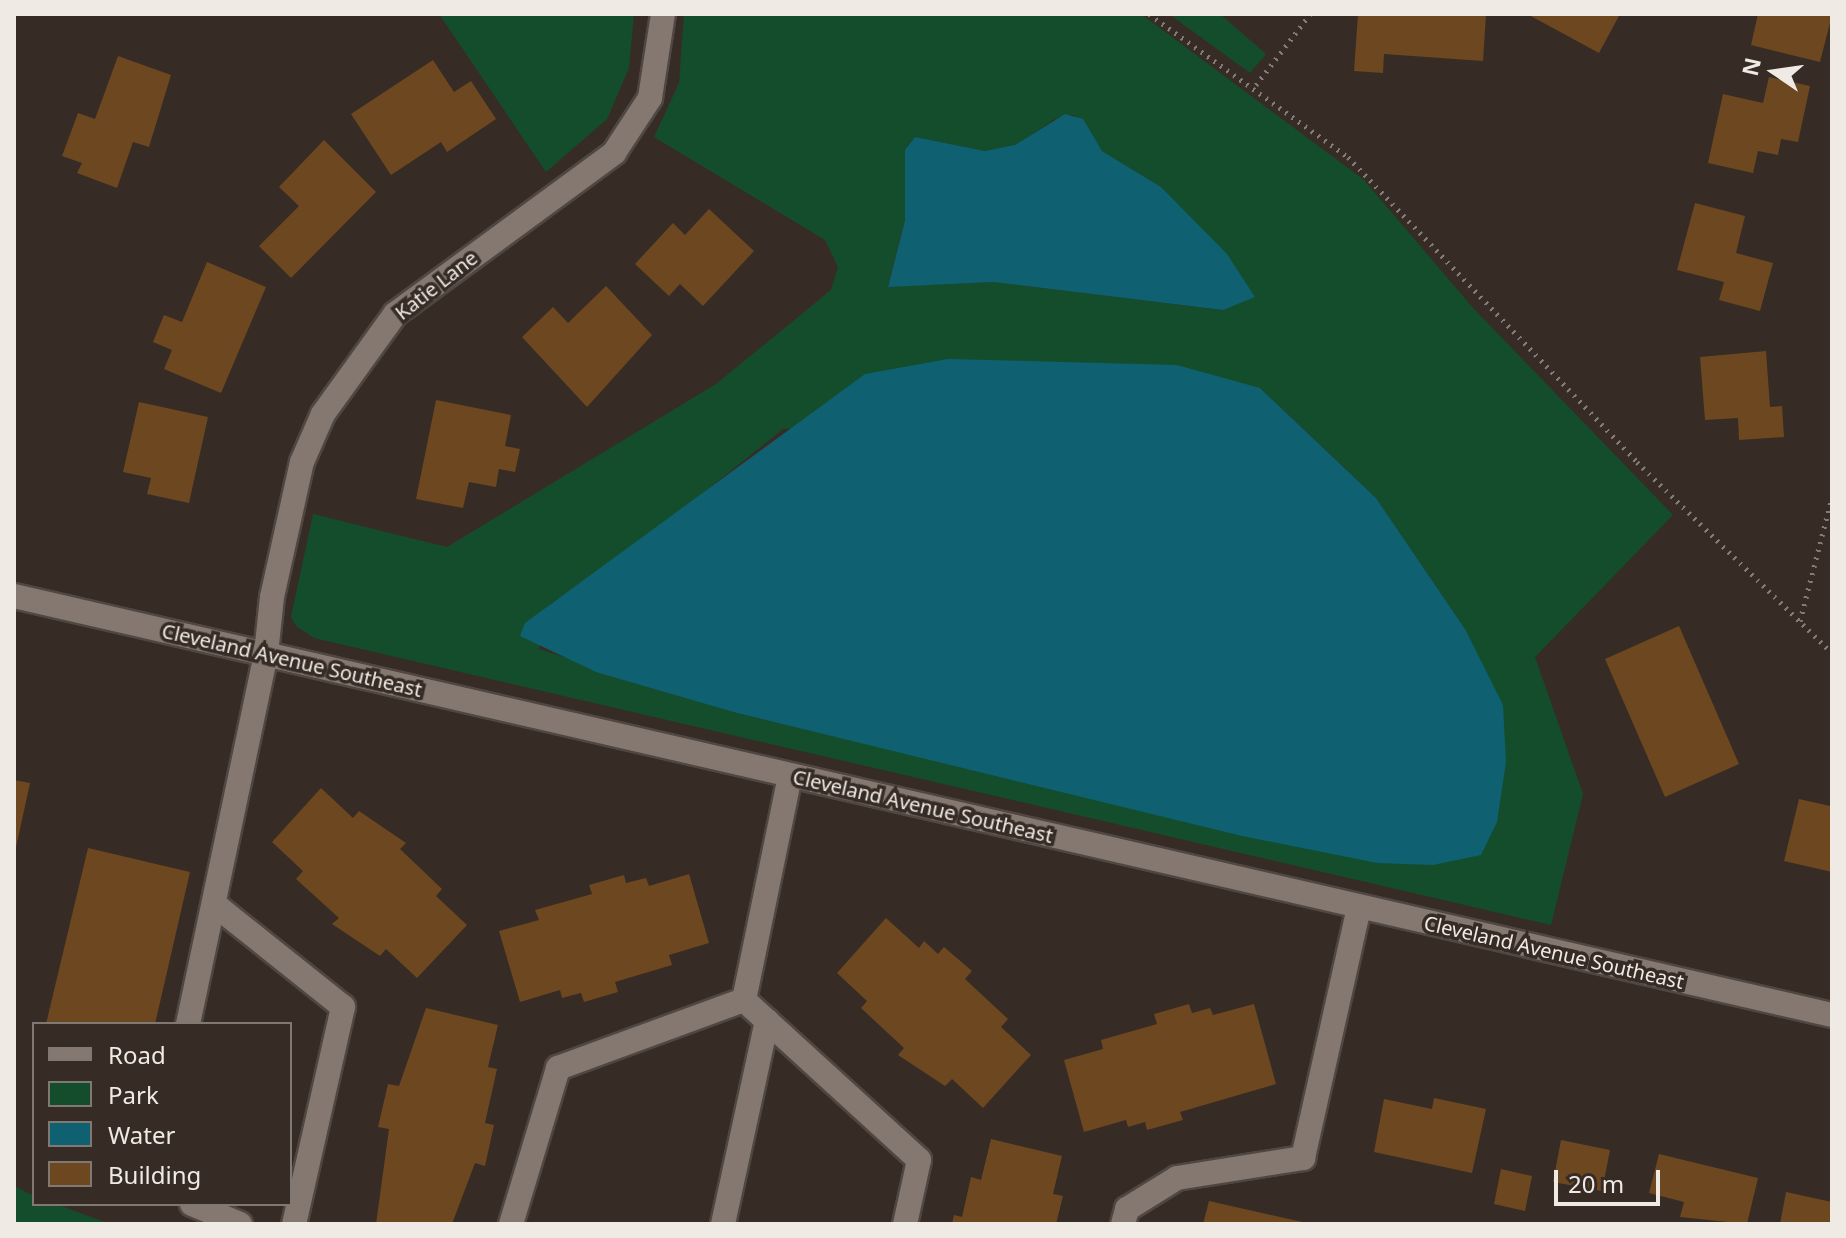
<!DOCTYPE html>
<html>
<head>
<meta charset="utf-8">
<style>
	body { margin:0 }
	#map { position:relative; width:1846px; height:1238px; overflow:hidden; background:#362c25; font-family:"Noto Sans",sans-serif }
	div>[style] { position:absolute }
	.green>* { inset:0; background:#144d2c }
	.water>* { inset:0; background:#0f6070 }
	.building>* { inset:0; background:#6d471f }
	.path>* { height:5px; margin-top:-2.5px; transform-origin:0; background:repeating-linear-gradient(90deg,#837b75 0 2px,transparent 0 8px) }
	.roads { filter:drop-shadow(2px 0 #504742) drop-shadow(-2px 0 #504742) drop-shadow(0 2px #504742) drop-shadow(0 -2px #504742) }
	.minor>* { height:24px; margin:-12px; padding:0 12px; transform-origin:12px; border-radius:12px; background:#847870 }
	span { translate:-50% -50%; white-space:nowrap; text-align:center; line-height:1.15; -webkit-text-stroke:7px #362c25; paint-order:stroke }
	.street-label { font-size:20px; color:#f0eae5 }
	.frame { position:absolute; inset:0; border:16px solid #f0eae5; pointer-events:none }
	.legend { position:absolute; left:32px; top:1022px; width:260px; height:184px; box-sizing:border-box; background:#362c25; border:2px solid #807872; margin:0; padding:10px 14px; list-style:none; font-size:24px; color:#f0eae5 }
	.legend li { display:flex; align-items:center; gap:16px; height:40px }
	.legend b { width:40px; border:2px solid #807872 }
	.north { position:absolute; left:1734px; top:32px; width:80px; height:80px; -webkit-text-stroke:6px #362c25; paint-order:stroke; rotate:283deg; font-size:22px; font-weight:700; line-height:32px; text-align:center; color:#f0eae5 }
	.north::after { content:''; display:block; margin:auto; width:28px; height:36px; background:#f0eae5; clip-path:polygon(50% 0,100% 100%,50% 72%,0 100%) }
	.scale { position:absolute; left:1554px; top:1170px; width:106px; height:36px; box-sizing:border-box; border:4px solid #f0eae5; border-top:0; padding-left:10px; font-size:24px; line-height:28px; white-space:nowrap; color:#f0eae5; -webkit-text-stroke:6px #362c25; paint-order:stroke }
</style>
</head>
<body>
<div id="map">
	<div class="green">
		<div style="clip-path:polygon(439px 14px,634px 14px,629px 68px,607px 119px,546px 172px)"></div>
		<div style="clip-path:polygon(evenodd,684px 14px,1141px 14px,1364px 180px,1473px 308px,1673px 515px,1535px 657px,1583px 794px,1551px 925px,314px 638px,296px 626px,291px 617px,313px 514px,447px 547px,716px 384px,831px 290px,838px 267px,825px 240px,654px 137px,679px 83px,684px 14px,1074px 115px,1102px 151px,1161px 187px,1187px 217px,1223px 310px,993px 282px,888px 286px,905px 219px,905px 150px,915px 137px,985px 151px,1015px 146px,1055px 119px,1074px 115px,684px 14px,1260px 388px,1376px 498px,1465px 629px,1377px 863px,737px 713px,539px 649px,550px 604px,628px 553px,783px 429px,1260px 388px)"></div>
		<div style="clip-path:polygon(1169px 14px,1220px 14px,1266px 54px,1250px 73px)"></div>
		<div style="clip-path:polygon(14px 1186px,34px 1196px,34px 1204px,56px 1204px,110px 1224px,14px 1224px)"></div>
	</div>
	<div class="water">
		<div style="clip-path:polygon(1065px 114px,1083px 119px,1102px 151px,1161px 187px,1227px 254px,1255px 297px,1223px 310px,993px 282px,888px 287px,905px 220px,905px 150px,915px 137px,985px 151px,1015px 145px)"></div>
		<div style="clip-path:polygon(948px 359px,1177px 365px,1260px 388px,1376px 498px,1465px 629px,1503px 705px,1506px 762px,1497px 822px,1481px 855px,1433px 865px,1377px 863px,1242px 836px,737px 713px,596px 672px,520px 636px,525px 623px,865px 374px)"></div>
	</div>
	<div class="building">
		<div style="clip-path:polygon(1358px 14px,1486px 14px,1483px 61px,1384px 54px,1383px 73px,1354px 71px)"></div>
		<div style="clip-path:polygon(1527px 14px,1620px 14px,1599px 53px)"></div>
		<div style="clip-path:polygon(1758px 14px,1832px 15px,1820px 62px,1751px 45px)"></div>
		<div style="clip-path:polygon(118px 56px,171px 75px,149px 147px,133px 142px,117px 188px,77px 173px,82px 163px,62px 156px,78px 113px,95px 119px)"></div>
		<div style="clip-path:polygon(433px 60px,454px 92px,471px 81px,496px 119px,447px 152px,441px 142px,391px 175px,351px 114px)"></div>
		<div style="clip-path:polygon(1769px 77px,1810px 86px,1798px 142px,1781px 139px,1778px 155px,1758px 151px,1753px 173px,1708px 163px,1723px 94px,1763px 103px)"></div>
		<div style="clip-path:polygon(324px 140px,376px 192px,291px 278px,259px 246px,299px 206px,279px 187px)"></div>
		<div style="clip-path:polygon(1695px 203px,1745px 216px,1736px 253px,1773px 263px,1760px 311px,1719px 300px,1724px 282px,1677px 270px)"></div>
		<div style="clip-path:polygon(709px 209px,754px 251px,703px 306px,680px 284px,669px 296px,635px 264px,673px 223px,685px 235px)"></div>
		<div style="clip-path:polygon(207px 262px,266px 287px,221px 393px,164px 369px,172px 350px,153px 342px,164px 315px,182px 322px)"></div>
		<div style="clip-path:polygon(606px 286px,652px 335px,587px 407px,522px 337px,553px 307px,568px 323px)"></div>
		<div style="clip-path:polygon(1766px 351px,1770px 407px,1782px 406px,1784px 437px,1739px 440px,1738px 418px,1705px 420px,1700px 357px)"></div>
		<div style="clip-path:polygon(436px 400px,511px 415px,505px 446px,520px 449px,515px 472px,499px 469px,496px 487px,469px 482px,463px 508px,416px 499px)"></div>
		<div style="clip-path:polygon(139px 402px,208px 417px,189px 503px,147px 494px,151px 478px,123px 472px)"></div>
		<div style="clip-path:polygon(1679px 626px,1739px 764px,1665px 797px,1605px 659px)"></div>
		<div style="clip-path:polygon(14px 780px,30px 783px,15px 852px,14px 852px)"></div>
		<div style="clip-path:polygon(321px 788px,353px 818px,359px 811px,406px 843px,400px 849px,442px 889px,436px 896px,467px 925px,417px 978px,386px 949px,380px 956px,332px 924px,339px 918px,296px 879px,303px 871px,272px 842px)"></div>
		<div style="clip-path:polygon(1799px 799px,1830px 806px,1832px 872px,1784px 861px)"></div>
		<div style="clip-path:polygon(88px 848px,190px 872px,155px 1024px,46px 1024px)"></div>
		<div style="clip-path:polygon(689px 874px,709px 943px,669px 955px,672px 965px,615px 982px,618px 992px,584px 1002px,581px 993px,562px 998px,560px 990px,520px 1002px,499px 931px,539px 920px,535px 910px,592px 894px,589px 885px,624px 875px,626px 883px,646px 878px,649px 886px)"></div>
		<div style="clip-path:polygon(886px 918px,919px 948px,924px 941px,938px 954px,944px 947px,972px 971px,965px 979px,1008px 1019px,1001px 1027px,1031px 1055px,983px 1108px,952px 1079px,945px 1086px,898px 1055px,904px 1048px,861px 1008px,867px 1001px,837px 973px)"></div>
		<div style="clip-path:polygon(1189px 1004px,1192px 1013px,1210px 1008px,1213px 1015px,1254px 1004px,1276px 1084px,1180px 1112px,1183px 1120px,1147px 1130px,1145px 1122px,1128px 1127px,1126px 1120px,1084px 1132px,1064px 1060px,1103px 1049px,1101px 1040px,1157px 1024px,1154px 1014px)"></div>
		<div style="clip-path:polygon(426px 1008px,498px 1025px,488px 1067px,497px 1069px,485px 1123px,494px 1125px,485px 1166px,475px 1163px,452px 1224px,376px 1224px,389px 1129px,378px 1127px,388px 1084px,399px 1086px)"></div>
		<div style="clip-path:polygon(1434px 1098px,1486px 1109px,1472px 1173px,1374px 1152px,1384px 1099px,1432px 1109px)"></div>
		<div style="clip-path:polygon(991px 1139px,1062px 1156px,1053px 1194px,1063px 1196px,1056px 1224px,952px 1224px,954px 1215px,962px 1217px,971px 1177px,981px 1180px)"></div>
		<div style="clip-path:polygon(1561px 1140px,1610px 1150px,1602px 1191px,1553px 1182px)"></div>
		<div style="clip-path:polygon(1659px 1154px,1758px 1178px,1747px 1224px,1680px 1217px,1684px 1202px,1649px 1193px)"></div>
		<div style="clip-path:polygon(1501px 1169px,1532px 1176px,1525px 1211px,1494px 1204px)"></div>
		<div style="clip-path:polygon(1786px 1192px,1832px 1202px,1832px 1224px,1780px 1224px)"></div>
		<div style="clip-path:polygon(1209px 1201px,1307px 1223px,1307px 1224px,1203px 1224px)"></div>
	</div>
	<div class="path">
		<div style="left:1149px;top:14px;width:245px;rotate:35.7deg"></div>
		<div style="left:1348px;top:157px;width:420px;rotate:46.5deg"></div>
		<div style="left:1637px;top:462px;width:273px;rotate:44.4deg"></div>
		<div style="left:1256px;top:85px;width:89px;rotate:-52.7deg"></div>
		<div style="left:1800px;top:621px;width:128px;rotate:-75.5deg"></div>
	</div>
	<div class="roads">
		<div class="minor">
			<div style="left:14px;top:596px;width:1866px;rotate:12.98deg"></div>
			<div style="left:214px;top:904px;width:165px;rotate:38.6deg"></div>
			<div style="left:343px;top:1007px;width:222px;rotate:102.7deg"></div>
			<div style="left:744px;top:1000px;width:237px;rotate:42.4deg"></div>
			<div style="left:919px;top:1160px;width:66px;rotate:102.3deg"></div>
			<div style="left:188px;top:1024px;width:378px;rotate:-78.1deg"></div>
			<div style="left:266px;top:654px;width:57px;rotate:-84deg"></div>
			<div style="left:272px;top:597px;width:138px;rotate:-77.5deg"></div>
			<div style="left:302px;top:462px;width:52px;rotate:-66.4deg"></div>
			<div style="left:323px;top:414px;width:123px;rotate:-54.2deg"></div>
			<div style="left:395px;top:314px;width:272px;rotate:-36.3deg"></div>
			<div style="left:614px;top:153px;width:66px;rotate:-56.8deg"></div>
			<div style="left:650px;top:98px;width:85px;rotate:-81.2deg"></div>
			<div style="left:192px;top:1204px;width:52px;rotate:22.6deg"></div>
			<div style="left:511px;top:1224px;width:163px;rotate:-73.2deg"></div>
			<div style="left:558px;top:1068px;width:198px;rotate:-20.1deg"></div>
			<div style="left:744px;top:1000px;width:229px;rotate:-78.4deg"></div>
			<div style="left:723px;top:1224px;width:208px;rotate:-77.8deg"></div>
			<div style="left:1123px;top:1224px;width:16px;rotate:-75deg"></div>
			<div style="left:1127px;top:1209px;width:59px;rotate:-31.8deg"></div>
			<div style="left:1177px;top:1178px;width:128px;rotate:-9deg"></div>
			<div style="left:1303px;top:1158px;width:257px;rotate:-77.4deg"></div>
		</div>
	</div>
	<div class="street-label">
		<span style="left:436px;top:285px;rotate:-38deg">Katie Lane</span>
		<span style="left:292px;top:660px;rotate:13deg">Cleveland Avenue Southeast</span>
		<span style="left:923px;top:806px;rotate:13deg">Cleveland Avenue Southeast</span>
		<span style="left:1554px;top:952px;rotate:13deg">Cleveland Avenue Southeast</span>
	</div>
	<div class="frame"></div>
	<ul class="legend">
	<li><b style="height:10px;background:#847870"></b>Road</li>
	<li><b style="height:22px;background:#144d2c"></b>Park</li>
	<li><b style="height:22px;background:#0f6070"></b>Water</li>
	<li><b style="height:22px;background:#6d471f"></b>Building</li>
	</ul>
	<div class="north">N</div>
	<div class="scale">20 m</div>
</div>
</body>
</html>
